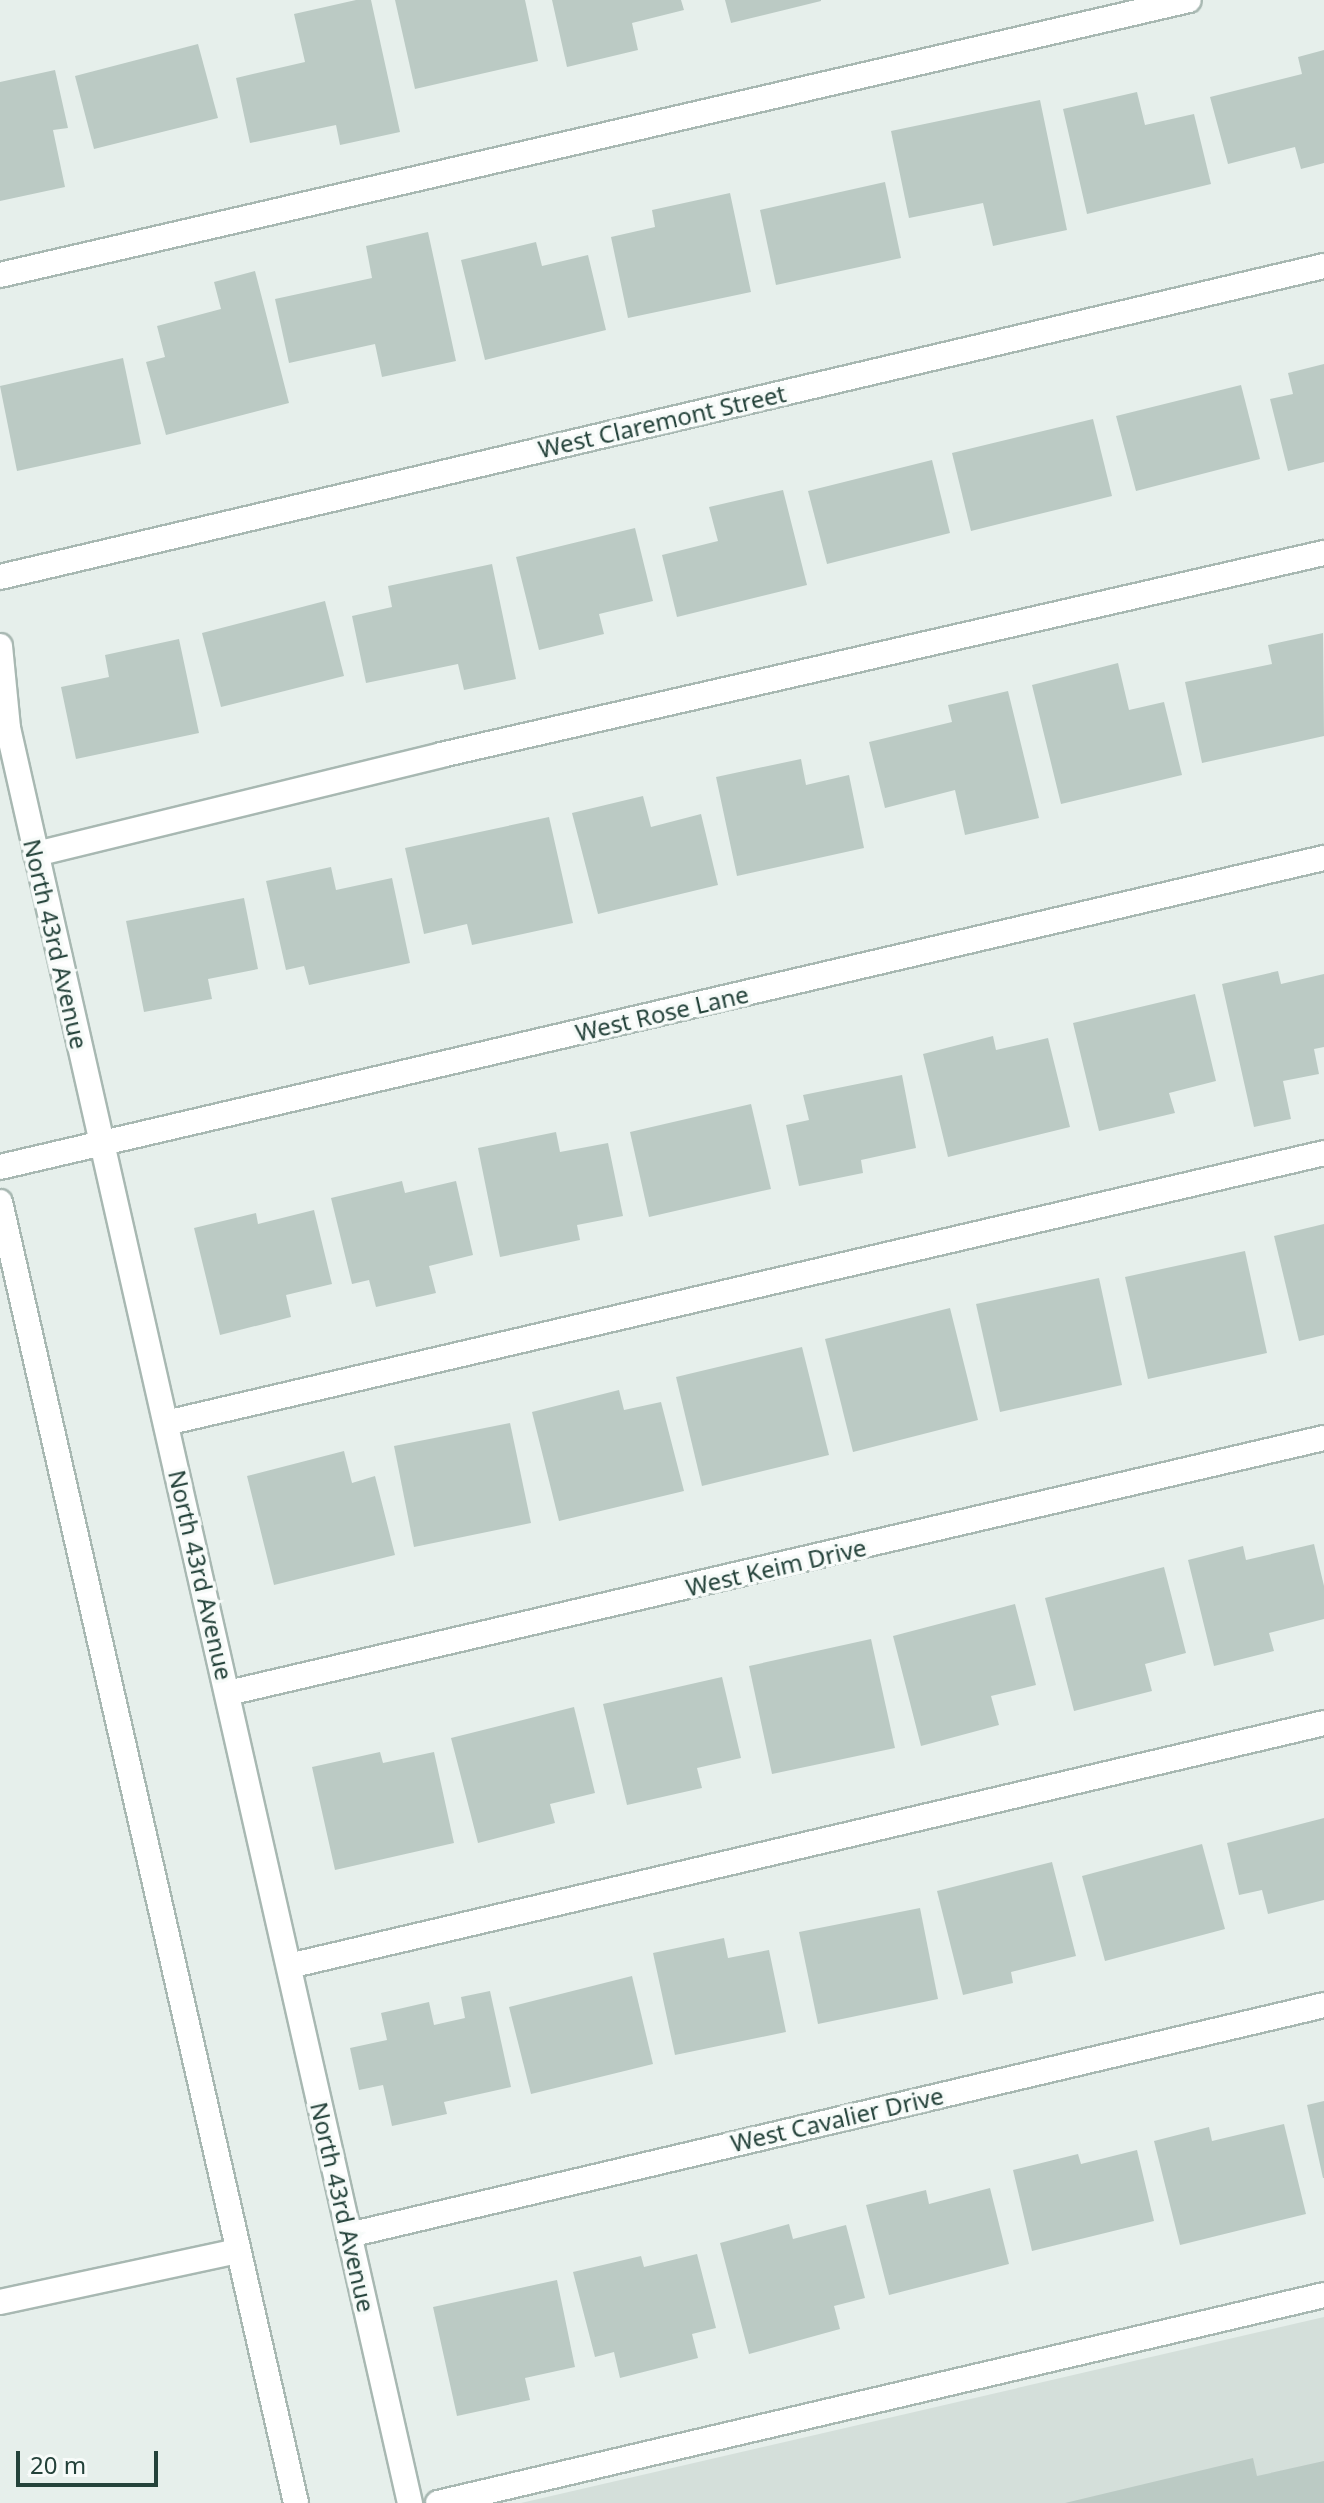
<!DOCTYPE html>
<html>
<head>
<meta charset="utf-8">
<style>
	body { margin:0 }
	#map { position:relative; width:1324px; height:2503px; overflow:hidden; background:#e6efeb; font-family:"Noto Sans",sans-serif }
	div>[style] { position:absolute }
	.built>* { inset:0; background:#d4dfda }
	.building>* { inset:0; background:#bbcac4 }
	.roads { filter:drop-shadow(2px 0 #a8b8b2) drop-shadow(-2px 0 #a8b8b2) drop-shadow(0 2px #a8b8b2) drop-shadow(0 -2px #a8b8b2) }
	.lane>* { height:24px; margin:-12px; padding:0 12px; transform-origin:12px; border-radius:12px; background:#fff }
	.street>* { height:24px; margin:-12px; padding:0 12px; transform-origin:12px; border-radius:12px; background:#fff }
	.secondary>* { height:24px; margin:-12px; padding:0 12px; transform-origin:12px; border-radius:12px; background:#fff }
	span { translate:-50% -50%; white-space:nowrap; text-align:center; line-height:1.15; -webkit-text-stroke:7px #f7fbf9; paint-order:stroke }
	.street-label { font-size:24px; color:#24423a }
	.scale { position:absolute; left:16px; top:2451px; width:142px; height:36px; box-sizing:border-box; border:4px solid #24423a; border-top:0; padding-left:10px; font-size:24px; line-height:28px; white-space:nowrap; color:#24423a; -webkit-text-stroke:6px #f7fbf9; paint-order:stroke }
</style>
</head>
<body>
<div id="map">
	<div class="built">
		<div style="clip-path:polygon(1324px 2317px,1324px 2503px,521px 2503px)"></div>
	</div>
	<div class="building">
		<div style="clip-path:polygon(356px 0,371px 0,400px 132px,340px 145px,336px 125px,250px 143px,236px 78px,305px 62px,294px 14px)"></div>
		<div style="clip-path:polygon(395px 0,525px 0,538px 61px,415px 89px)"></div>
		<div style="clip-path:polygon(552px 0,681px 0,684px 10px,632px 23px,638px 50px,567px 67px)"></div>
		<div style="clip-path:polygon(725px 0,821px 0,821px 1px,731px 23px)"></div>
		<div style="clip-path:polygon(198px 44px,218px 118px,94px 149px,75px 76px)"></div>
		<div style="clip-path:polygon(1324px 50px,1324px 163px,1301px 169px,1295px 147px,1228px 164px,1210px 97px,1302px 74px,1298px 57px)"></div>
		<div style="clip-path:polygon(55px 70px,68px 128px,53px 130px,65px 187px,0 201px,0 82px)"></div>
		<div style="clip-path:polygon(1137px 92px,1145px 125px,1194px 114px,1211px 184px,1087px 214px,1063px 109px)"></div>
		<div style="clip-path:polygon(1040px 100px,1067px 230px,993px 246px,983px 203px,909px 218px,891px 131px)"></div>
		<div style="clip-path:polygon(885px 182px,901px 258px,776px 285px,760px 210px)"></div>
		<div style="clip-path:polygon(730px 193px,751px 292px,628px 318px,611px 237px,655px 227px,652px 210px)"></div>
		<div style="clip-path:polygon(428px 232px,456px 361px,382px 377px,375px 344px,289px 363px,275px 299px,372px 278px,366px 246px)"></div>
		<div style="clip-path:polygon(536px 242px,542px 266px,588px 255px,606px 330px,485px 360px,461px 260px)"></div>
		<div style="clip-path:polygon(255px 271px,289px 403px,166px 435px,146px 362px,165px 357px,157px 326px,221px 309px,214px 282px)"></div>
		<div style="clip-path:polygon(123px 358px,141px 444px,17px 471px,0 386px)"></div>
		<div style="clip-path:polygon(1324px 364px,1324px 462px,1288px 471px,1270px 399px,1293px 394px,1288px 373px)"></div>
		<div style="clip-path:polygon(1241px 385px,1260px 459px,1136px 491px,1116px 416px)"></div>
		<div style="clip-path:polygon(1093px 419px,1112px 496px,971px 531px,952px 453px)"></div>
		<div style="clip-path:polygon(932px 460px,950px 533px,827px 564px,808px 491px)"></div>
		<div style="clip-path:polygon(783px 490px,807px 585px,677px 617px,662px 555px,718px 541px,709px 507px)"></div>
		<div style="clip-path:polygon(635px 528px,653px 601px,599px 614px,604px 634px,539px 650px,516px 557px)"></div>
		<div style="clip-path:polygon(492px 564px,516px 679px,464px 690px,458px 664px,366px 683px,352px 616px,392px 607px,388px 586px)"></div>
		<div style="clip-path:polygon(325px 601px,344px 676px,221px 707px,202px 633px)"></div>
		<div style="clip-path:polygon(1323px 633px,1324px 736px,1202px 763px,1185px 682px,1272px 664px,1268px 645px)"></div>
		<div style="clip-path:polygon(179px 639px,199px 733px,76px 759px,61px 687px,109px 677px,105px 655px)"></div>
		<div style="clip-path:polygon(1118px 663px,1129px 710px,1164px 702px,1182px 775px,1061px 804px,1032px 685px)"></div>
		<div style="clip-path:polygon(1008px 691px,1039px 818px,965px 835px,955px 790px,885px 808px,869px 742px,952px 722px,948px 705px)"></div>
		<div style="clip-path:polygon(801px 759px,806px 785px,849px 775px,864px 848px,737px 876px,716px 777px)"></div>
		<div style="clip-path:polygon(643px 796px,651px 827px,701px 814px,718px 885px,598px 914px,572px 813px)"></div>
		<div style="clip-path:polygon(549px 817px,573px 923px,472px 945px,467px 924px,424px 934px,405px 848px)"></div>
		<div style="clip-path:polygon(331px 867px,336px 890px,392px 878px,410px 963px,309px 985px,304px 966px,286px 970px,266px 881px)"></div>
		<div style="clip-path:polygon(244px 898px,258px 969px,208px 979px,212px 999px,144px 1012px,126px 921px)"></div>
		<div style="clip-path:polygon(1278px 971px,1281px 984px,1324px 974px,1324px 1047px,1314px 1049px,1319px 1074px,1283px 1081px,1291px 1119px,1254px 1127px,1222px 984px)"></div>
		<div style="clip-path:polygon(1195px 994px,1216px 1081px,1169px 1093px,1175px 1113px,1099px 1131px,1073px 1023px)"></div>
		<div style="clip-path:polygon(993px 1036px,996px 1050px,1048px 1038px,1070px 1127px,948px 1157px,923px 1054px)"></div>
		<div style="clip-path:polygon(902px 1075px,916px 1148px,861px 1160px,863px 1173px,799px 1186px,786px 1125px,809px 1120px,803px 1095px)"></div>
		<div style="clip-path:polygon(751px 1104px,771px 1189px,649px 1217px,630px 1132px)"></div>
		<div style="clip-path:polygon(556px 1132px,560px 1152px,608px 1143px,623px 1216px,577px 1225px,580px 1240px,500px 1257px,478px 1148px)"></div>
		<div style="clip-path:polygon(402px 1181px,405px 1193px,456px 1181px,473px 1255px,429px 1266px,436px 1293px,376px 1307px,369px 1280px,352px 1284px,331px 1198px)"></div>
		<div style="clip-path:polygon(314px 1210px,332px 1284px,286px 1295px,291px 1317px,220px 1335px,194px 1228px,256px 1213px,258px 1224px)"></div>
		<div style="clip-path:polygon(1324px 1224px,1324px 1335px,1299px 1341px,1274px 1236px)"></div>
		<div style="clip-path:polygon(1245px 1251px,1267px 1353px,1148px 1379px,1125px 1277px)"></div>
		<div style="clip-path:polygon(1099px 1278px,1122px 1385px,1000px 1412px,976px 1304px)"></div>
		<div style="clip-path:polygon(950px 1308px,978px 1420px,853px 1452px,825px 1339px)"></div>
		<div style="clip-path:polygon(802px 1347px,829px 1455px,702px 1486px,676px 1377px)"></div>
		<div style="clip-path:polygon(619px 1390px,624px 1410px,661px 1402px,684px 1491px,559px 1521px,532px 1412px)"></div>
		<div style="clip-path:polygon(510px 1423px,531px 1523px,414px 1547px,394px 1446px)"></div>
		<div style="clip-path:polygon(344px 1451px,352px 1483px,375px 1476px,395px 1555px,274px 1585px,247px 1476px)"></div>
		<div style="clip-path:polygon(1314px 1544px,1324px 1586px,1324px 1619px,1269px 1633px,1274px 1651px,1214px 1666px,1188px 1560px,1243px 1546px,1246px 1560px)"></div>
		<div style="clip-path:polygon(1164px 1567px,1186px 1653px,1145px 1664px,1152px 1691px,1074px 1711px,1045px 1598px)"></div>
		<div style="clip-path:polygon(1015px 1604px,1036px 1685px,991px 1696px,999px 1725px,921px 1746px,893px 1636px)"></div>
		<div style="clip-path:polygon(871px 1639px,895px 1748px,772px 1774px,749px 1666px)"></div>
		<div style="clip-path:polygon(722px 1677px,741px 1758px,697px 1768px,702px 1788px,627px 1805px,603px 1704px)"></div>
		<div style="clip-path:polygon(574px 1707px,595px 1793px,550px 1804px,555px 1823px,478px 1843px,451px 1738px)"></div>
		<div style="clip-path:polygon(380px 1752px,383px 1763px,434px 1752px,454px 1843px,335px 1870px,312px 1767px)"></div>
		<div style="clip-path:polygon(1324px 1818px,1324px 1900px,1268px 1914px,1262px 1890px,1239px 1895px,1227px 1843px)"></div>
		<div style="clip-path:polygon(1202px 1844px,1225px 1929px,1105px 1961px,1082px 1876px)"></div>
		<div style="clip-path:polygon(1052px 1862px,1076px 1956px,1011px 1972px,1013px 1983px,963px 1995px,937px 1891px)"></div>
		<div style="clip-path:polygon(920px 1908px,938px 1999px,818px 2024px,799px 1932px)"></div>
		<div style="clip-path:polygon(724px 1938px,728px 1958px,769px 1950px,786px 2032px,675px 2055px,653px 1953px)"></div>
		<div style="clip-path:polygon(632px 1976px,653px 2064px,531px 2094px,509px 2007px)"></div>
		<div style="clip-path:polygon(490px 1991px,511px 2087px,444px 2102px,447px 2114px,392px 2126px,383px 2085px,359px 2090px,350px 2048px,387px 2040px,381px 2013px,429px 2002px,434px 2025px,465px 2018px,461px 1997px)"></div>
		<div style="clip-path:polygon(1324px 2101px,1324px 2178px,1323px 2178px,1307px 2105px)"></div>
		<div style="clip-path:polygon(1284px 2124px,1306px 2214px,1180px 2245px,1154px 2141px,1209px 2127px,1212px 2141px)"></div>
		<div style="clip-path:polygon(1137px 2150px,1154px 2221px,1032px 2251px,1013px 2170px,1078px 2154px,1081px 2164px)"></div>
		<div style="clip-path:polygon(990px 2188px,1009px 2264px,889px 2295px,866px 2205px,926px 2190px,929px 2204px)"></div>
		<div style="clip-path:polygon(789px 2224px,793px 2239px,846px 2225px,865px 2298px,834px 2306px,840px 2329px,749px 2354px,720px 2243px)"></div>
		<div style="clip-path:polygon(697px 2254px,716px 2328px,692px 2334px,698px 2358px,620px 2378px,614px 2352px,595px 2357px,573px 2272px,641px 2256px,644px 2267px)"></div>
		<div style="clip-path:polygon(557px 2280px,575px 2367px,525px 2378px,530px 2400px,457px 2416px,433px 2307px)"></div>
		<div style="clip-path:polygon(1253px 2458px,1257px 2476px,1324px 2461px,1324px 2503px,1065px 2503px)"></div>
	</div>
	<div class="roads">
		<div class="lane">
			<div style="left:0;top:275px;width:1220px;rotate:-13.02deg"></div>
			<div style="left:36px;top:854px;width:417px;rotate:-13.7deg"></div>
			<div style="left:441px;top:755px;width:906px;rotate:-12.89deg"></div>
			<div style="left:166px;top:1423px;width:1189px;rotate:-13.12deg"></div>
			<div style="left:289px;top:1966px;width:1063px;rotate:-13.21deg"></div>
			<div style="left:438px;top:2503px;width:910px;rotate:-13.21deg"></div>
		</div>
		<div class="street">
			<div style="left:0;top:577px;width:1360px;rotate:-13.22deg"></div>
			<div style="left:0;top:646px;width:82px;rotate:84.4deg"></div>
			<div style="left:8px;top:728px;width:1820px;rotate:77.24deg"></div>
			<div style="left:0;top:1167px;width:1360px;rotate:-13.14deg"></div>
			<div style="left:228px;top:1693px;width:1125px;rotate:-13.1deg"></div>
			<div style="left:349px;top:2235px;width:1002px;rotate:-13.27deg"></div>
			<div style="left:0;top:2302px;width:243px;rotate:-12.1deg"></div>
		</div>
		<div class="secondary">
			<div style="left:0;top:1202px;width:1334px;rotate:77.18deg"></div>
		</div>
	</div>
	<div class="street-label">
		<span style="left:662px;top:421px;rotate:-13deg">West Claremont Street</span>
		<span style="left:56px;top:944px;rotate:77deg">North 43rd Avenue</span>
		<span style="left:662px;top:1013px;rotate:-13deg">West Rose Lane</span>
		<span style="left:776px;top:1567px;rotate:-13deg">West Keim Drive</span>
		<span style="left:201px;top:1575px;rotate:77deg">North 43rd Avenue</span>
		<span style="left:837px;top:2119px;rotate:-13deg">West Cavalier Drive</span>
		<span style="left:343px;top:2207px;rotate:77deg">North 43rd Avenue</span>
	</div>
	<div class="scale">20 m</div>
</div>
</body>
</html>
